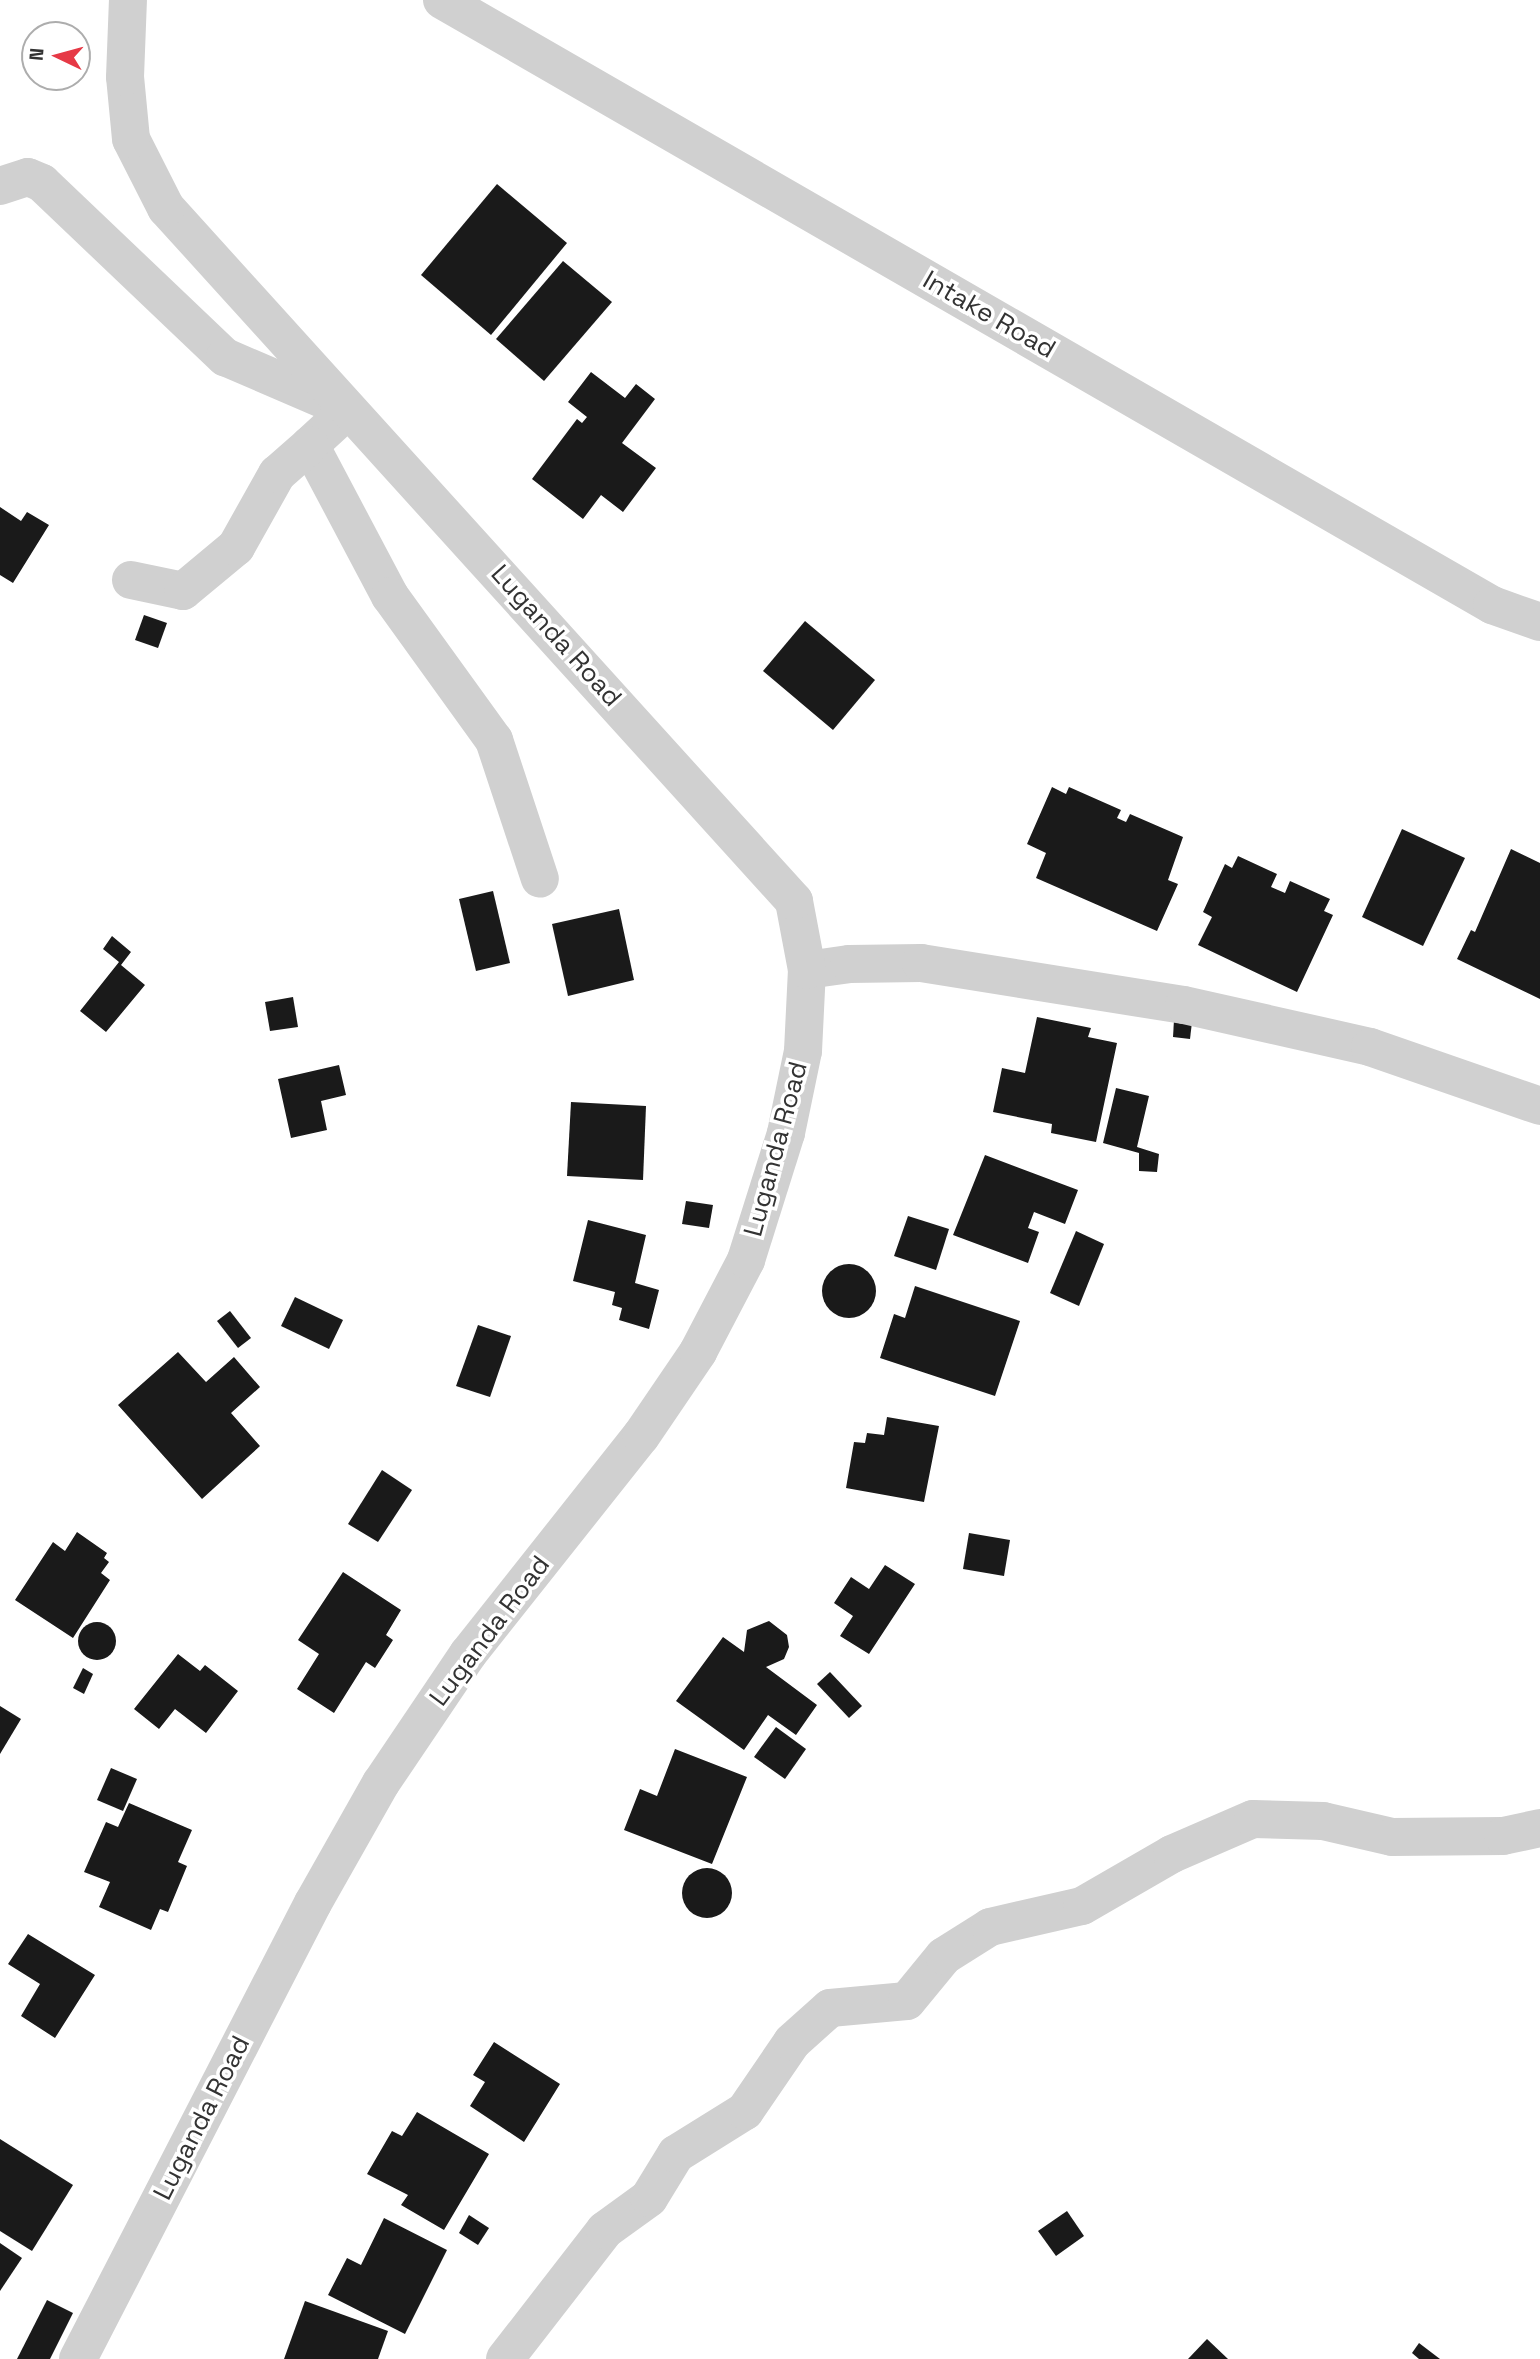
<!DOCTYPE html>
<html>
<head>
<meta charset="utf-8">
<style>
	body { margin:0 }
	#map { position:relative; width:1540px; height:2359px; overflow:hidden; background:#fff; font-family:"Space Grotesk",sans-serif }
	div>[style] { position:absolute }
	.building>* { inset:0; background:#1a1a1a }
	.round { border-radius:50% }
	.minor>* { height:38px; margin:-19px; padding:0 19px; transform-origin:19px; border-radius:19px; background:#d0d0d0 }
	span { translate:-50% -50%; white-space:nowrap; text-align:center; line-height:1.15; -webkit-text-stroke:7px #fff; paint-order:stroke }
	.street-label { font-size:26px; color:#333 }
	.north { position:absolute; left:21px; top:21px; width:70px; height:70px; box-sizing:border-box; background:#fff; border:2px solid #adadad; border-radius:50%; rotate:275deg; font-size:19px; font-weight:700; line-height:28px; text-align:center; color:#333 }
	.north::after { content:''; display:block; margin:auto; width:24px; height:32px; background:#e63946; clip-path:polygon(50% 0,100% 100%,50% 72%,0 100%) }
</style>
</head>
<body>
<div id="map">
	<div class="building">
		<div style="clip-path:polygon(497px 184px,567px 243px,491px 335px,421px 275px)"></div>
		<div style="clip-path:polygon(563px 261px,612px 302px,544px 381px,496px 339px)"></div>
		<div style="clip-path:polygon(591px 372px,625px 398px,636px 384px,655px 399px,622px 443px,656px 468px,623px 512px,601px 495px,583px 519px,532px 479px,577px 419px,582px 423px,587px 417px,568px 402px)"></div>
		<div style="clip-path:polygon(0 507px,21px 521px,27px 512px,49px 525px,13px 583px,0 575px)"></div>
		<div style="clip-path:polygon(144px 615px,167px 623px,158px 648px,135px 640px)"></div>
		<div style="clip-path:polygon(805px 621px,875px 680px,833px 730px,763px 671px)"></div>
		<div style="clip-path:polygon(1052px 787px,1066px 794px,1069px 787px,1121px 810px,1117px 818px,1126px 822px,1130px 814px,1183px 837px,1168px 880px,1178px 884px,1157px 931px,1036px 878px,1046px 853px,1027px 844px)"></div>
		<div style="clip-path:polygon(1402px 829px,1465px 858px,1423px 946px,1362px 917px)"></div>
		<div style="clip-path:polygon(1511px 849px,1540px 863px,1540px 999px,1457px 959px,1471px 930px,1475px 932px)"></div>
		<div style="clip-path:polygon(1238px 856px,1277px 874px,1271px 887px,1285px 893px,1290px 881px,1330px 899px,1324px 911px,1333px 915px,1297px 992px,1198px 945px,1212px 917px,1203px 912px,1225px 864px,1232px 868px)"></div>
		<div style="clip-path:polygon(493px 891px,510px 963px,476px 971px,459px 899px)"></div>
		<div style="clip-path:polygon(619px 909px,634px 980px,568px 996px,552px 924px)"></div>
		<div style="clip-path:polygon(112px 936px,131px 952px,121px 965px,145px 985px,106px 1032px,80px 1011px,119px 962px,103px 949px)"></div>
		<div style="clip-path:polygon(293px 997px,298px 1027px,270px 1031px,265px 1002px)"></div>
		<div style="clip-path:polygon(1037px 1017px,1091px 1028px,1088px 1037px,1117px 1043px,1096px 1142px,1051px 1133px,1052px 1124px,993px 1112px,1002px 1068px,1025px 1073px)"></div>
		<div style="clip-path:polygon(1174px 1020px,1192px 1022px,1190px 1039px,1173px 1037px)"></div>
		<div style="clip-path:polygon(339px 1065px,346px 1095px,321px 1101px,327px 1130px,291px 1138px,278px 1079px)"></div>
		<div style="clip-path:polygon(1116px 1088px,1149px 1096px,1137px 1147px,1159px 1154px,1157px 1172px,1139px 1171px,1139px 1153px,1103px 1143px)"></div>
		<div style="clip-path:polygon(571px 1102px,646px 1106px,643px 1180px,567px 1176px)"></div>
		<div style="clip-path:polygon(985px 1155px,1078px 1190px,1065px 1224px,1034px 1212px,1028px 1228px,1039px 1232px,1028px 1263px,953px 1235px)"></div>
		<div style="clip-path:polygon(686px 1201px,713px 1205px,709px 1228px,682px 1224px)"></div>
		<div style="clip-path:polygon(908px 1216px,949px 1229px,936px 1270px,894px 1256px)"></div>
		<div style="clip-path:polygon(588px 1220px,646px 1235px,635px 1283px,659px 1290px,649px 1329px,619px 1320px,622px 1308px,612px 1305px,615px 1292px,573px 1281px)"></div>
		<div style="clip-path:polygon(1076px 1231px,1104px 1244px,1079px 1306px,1050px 1293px)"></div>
		<div class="round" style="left:822px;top:1264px;width:54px;height:54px"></div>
		<div style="clip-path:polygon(915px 1286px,1020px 1321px,995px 1396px,880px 1358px,894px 1314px,905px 1318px)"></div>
		<div style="clip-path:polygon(295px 1297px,343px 1320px,329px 1349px,281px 1326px)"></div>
		<div style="clip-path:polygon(230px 1311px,251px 1338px,238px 1348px,217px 1321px)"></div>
		<div style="clip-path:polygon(478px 1325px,511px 1336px,490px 1397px,456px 1386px)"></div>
		<div style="clip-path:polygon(178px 1352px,206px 1382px,234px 1357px,260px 1387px,231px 1413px,260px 1446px,202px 1499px,118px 1405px)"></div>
		<div style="clip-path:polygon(887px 1417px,939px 1426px,924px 1502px,846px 1488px,854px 1442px,865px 1443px,867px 1433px,884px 1435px)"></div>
		<div style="clip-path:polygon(382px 1470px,412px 1490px,378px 1542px,348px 1524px)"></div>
		<div style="clip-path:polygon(77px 1532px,107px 1553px,104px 1558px,109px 1562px,101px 1573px,110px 1580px,73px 1638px,15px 1600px,53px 1542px,65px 1551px)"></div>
		<div style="clip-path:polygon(969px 1533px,1010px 1540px,1004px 1576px,963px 1569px)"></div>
		<div style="clip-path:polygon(885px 1565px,915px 1584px,869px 1654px,840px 1636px,853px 1616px,834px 1603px,851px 1577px,869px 1589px)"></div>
		<div style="clip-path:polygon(343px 1572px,401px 1610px,386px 1635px,393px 1640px,375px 1668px,366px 1662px,334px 1713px,297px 1689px,319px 1654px,298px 1640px)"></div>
		<div style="clip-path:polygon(769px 1621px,787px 1635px,789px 1647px,784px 1659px,766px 1667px,817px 1705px,796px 1735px,768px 1715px,744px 1750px,676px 1701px,723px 1637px,744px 1652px,747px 1630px)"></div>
		<div class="round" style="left:78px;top:1622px;width:38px;height:38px"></div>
		<div style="clip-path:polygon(178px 1654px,200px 1671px,205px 1665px,238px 1691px,206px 1733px,175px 1709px,159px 1729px,134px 1709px)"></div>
		<div style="clip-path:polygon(83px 1668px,93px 1674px,84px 1694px,73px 1688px)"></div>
		<div style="clip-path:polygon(830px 1672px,862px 1706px,849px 1718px,817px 1684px)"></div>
		<div style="clip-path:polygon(0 1706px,21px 1719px,0 1754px)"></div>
		<div style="clip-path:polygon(776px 1727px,806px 1749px,785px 1779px,754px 1757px)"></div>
		<div style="clip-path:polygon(675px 1749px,747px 1777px,712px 1864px,624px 1830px,640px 1789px,657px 1796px)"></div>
		<div style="clip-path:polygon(111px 1768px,137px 1779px,123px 1811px,97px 1800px)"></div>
		<div style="clip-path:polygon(129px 1803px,192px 1830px,178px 1862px,187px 1866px,168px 1912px,160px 1909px,151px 1930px,99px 1907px,110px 1882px,84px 1872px,106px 1822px,118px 1827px)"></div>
		<div class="round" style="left:682px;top:1868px;width:50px;height:50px"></div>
		<div style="clip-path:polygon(28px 1934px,95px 1975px,55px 2038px,21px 2016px,40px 1984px,8px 1964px)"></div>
		<div style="clip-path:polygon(494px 2042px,560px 2084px,524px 2142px,470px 2106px,485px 2082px,473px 2075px)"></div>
		<div style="clip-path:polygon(417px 2112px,489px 2154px,444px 2230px,401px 2205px,408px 2195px,367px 2174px,392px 2131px,402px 2136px)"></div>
		<div style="clip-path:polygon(0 2139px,73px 2185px,32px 2251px,0 2231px)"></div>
		<div style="clip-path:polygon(1067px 2211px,1084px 2236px,1056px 2256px,1038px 2231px)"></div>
		<div style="clip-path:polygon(469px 2215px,489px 2228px,478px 2245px,459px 2233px)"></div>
		<div style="clip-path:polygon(384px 2218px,447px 2250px,405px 2334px,328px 2295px,347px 2258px,361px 2265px)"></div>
		<div style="clip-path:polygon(0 2243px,22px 2258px,0 2291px)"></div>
		<div style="clip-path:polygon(47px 2300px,73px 2313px,50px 2359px,17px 2359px)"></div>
		<div style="clip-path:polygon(305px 2301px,388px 2331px,378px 2359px,284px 2359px)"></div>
		<div style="clip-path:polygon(1207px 2339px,1228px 2359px,1188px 2359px)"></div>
		<div style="clip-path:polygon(1419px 2343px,1440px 2359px,1419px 2359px,1412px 2353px)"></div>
	</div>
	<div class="minor">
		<div style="left:442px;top:0;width:1212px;rotate:29.95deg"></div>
		<div style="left:1492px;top:605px;width:51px;rotate:19.5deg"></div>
		<div style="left:0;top:186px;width:29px;rotate:-18deg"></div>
		<div style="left:28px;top:177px;width:15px;rotate:23deg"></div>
		<div style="left:42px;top:183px;width:253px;rotate:43.6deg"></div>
		<div style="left:225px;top:357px;width:134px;rotate:23.3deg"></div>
		<div style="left:348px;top:410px;width:52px;rotate:137.4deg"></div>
		<div style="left:310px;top:445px;width:171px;rotate:62.1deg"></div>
		<div style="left:390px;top:596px;width:178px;rotate:54.2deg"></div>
		<div style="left:494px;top:740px;width:146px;rotate:71.7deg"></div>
		<div style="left:131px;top:580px;width:53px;rotate:11.9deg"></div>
		<div style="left:183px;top:591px;width:69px;rotate:-39.7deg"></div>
		<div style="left:236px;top:547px;width:84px;rotate:-60.7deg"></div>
		<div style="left:277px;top:474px;width:44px;rotate:-41.3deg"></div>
		<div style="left:807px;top:970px;width:42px;rotate:-8.1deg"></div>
		<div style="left:849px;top:964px;width:72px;rotate:-0.8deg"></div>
		<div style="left:921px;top:963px;width:266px;rotate:9.1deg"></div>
		<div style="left:1184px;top:1005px;width:191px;rotate:12.7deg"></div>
		<div style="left:1370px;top:1047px;width:180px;rotate:19.1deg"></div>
		<div style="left:78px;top:2359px;width:513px;rotate:-62.74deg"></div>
		<div style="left:313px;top:1903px;width:138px;rotate:-60.5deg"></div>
		<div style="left:381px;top:1783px;width:156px;rotate:-56deg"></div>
		<div style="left:468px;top:1654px;width:278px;rotate:-51.6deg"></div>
		<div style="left:641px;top:1436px;width:102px;rotate:-55.8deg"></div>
		<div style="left:698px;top:1352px;width:104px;rotate:-62.4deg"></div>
		<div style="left:746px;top:1260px;width:133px;rotate:-72.5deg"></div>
		<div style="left:786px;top:1133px;width:84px;rotate:-78.3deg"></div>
		<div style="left:803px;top:1051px;width:81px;rotate:-87.2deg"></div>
		<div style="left:807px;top:970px;width:70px;rotate:-100.7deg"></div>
		<div style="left:794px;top:901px;width:935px;rotate:-132.18deg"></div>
		<div style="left:166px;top:208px;width:77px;rotate:-116.9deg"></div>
		<div style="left:131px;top:139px;width:62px;rotate:-95.5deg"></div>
		<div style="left:125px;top:77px;width:77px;rotate:-87.8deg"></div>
		<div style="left:505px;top:2359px;width:163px;rotate:-52.2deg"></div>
		<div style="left:605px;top:2230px;width:54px;rotate:-36deg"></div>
		<div style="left:649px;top:2198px;width:52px;rotate:-58.5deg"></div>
		<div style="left:676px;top:2154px;width:81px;rotate:-31.9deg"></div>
		<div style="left:745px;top:2111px;width:83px;rotate:-55.7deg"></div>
		<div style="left:792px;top:2042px;width:51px;rotate:-41.8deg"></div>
		<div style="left:830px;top:2008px;width:77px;rotate:-5.2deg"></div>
		<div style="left:907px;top:2001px;width:58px;rotate:-50.6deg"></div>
		<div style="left:944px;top:1956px;width:54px;rotate:-32.2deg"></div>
		<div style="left:990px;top:1927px;width:94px;rotate:-12.9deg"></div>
		<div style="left:1082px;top:1906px;width:104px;rotate:-30deg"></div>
		<div style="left:1172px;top:1854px;width:88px;rotate:-23.4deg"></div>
		<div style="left:1253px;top:1819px;width:70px;rotate:1.6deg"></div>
		<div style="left:1323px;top:1821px;width:71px;rotate:13.1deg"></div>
		<div style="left:1392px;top:1837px;width:111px;rotate:-0.5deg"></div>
		<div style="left:1503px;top:1836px;width:38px;rotate:-12deg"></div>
	</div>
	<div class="street-label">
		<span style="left:989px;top:315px;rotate:30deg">Intake Road</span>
		<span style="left:556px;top:636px;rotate:48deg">Luganda Road</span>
		<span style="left:776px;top:1149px;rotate:-75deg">Luganda Road</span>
		<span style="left:490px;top:1631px;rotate:-53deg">Luganda Road</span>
		<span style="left:202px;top:2118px;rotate:-63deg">Luganda Road</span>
	</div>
	<div class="north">N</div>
</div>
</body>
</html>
